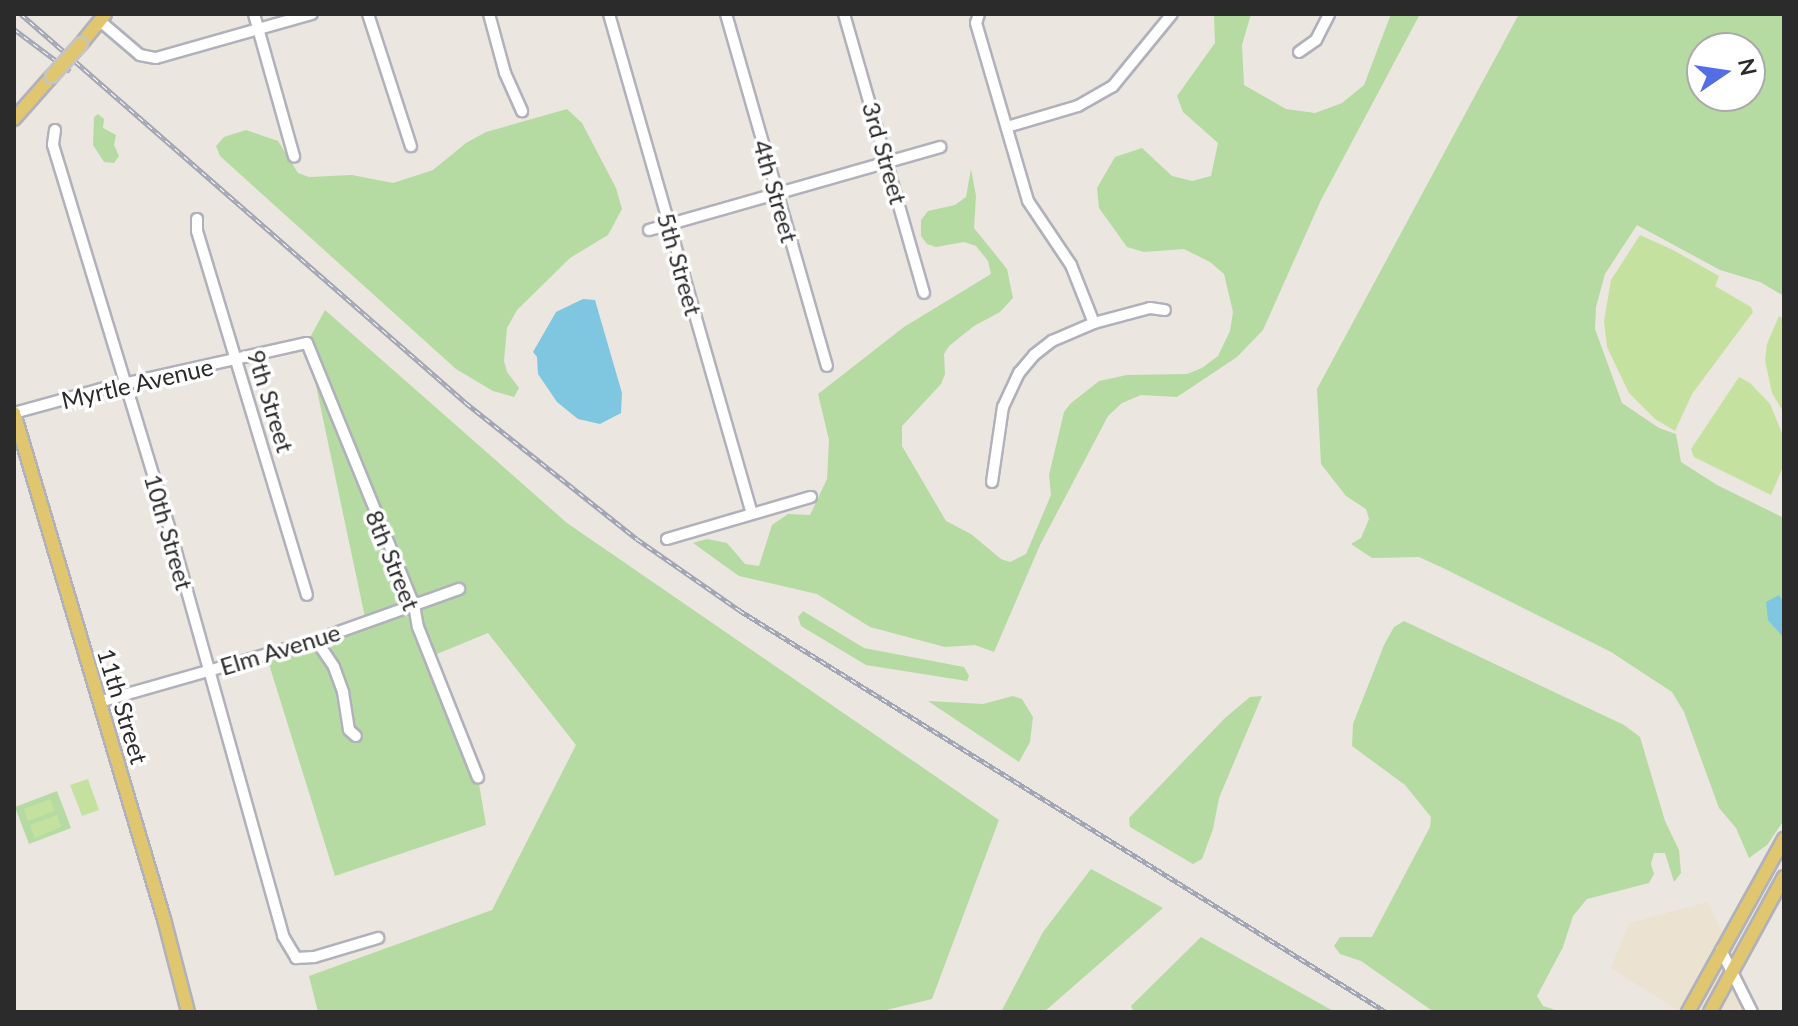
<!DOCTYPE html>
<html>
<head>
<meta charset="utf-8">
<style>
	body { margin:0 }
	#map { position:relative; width:1798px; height:1026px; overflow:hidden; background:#ebe6df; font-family:Lato,sans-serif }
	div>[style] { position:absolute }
	.education>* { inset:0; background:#ebe2d1 }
	.green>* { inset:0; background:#b5dba2 }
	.pitch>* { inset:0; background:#c5e19f }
	.water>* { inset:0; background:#7fc6e1 }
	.roads { filter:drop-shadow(2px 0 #b0b1ba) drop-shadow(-2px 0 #b0b1ba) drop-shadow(0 2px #b0b1ba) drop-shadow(0 -2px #b0b1ba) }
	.minor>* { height:10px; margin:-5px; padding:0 5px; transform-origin:5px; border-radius:5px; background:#fff }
	.major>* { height:12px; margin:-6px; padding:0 6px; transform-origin:6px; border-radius:6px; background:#e0c76f }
	.rail>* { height:5px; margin-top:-2.5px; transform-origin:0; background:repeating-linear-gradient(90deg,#fff 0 6px,#a2a5b3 0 12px); box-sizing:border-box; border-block:2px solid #a2a5b3 }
	.bridges { filter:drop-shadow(2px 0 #c4c4c4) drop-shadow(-2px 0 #c4c4c4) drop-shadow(0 2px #c4c4c4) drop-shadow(0 -2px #c4c4c4) }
	.major-bridge>* { height:12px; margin:-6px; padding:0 6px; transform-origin:6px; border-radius:6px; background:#e0c76f }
	span { translate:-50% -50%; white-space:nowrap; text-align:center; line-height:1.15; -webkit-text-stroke:7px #fff; paint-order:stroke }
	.street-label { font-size:24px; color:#2b2b2b }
	.frame { position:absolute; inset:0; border:16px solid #2b2b2b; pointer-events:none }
	.north { position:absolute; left:1686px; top:32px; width:80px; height:80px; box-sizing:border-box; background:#fff; border:2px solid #aaa; border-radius:50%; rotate:77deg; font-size:22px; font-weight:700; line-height:32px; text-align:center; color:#2b2b2b }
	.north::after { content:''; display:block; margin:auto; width:28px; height:36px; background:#536de5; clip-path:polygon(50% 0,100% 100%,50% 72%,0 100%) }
</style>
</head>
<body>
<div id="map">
	<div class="education">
		<div style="clip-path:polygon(1708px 902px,1758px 1009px,1760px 1012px,1680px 1012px,1611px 968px,1629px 923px)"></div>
	</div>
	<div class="green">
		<div style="clip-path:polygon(1251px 14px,1242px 45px,1244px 85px,1286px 109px,1315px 113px,1342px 103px,1364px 85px,1391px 14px,1420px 14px,1321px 200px,1263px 330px,1237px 357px,1177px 397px,1141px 395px,1122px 403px,1108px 416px,1040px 545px,994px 652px,975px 645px,945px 647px,870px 627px,817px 594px,739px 576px,693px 543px,707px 539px,727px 543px,745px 564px,759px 566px,772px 525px,788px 514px,810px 515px,827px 479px,829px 440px,818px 394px,904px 327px,991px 274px,988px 261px,976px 246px,964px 242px,936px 247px,927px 244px,921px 236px,921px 220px,928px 211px,955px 205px,966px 197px,971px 169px,976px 196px,974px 228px,1007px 269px,1013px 298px,1000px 312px,974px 326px,949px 346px,944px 354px,945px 374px,941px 384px,902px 426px,902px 446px,946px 521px,971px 534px,1001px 559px,1010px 562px,1026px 554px,1051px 495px,1049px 475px,1064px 412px,1070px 404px,1099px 381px,1127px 375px,1187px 374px,1202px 368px,1218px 356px,1230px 331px,1233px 312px,1224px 274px,1210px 262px,1184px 249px,1144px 252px,1127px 247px,1099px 208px,1097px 188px,1115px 157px,1142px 148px,1172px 176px,1192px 181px,1211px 176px,1218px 143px,1183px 112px,1177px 96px,1215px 43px,1214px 15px)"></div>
		<div style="clip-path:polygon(evenodd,1519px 14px,1784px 14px,1784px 296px,1760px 282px,1720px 270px,1637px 225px,1605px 274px,1596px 307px,1595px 329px,1622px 403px,1659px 428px,1676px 434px,1681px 462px,1717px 485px,1784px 518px,1784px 820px,1767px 845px,1749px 858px,1736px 828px,1719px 808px,1684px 712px,1672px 692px,1611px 652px,1443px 568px,1419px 557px,1372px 558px,1351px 544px,1361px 538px,1369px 519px,1366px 509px,1346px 496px,1321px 464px,1317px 389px,1519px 14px,1702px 48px,1750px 48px,1750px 96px,1702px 96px,1702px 48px)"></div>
		<div style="clip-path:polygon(567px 109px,582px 123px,616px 188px,622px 209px,608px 235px,570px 258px,517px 310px,507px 328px,504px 361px,507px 372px,519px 388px,514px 397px,493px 391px,456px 369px,220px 156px,216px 146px,224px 137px,246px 130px,278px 141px,298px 173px,309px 177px,352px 175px,393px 183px,433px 170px,466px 143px,486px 132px)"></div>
		<div style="clip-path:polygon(98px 114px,104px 119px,103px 128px,116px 135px,114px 145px,119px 156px,114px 163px,104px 162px,93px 145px,94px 117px)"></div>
		<div style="clip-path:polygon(325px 310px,567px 523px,999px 820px,932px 999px,878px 1012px,318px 1012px,309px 976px,492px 910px,576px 745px,488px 633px,432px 656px,478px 778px,486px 825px,335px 876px,268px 661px,367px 627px,307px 343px)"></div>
		<div style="clip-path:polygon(803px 611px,864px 648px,964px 667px,969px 676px,967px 681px,866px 665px,801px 626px,798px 617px)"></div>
		<div style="clip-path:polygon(1404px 621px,1624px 725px,1640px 737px,1665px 821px,1679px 850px,1681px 873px,1674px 882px,1665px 853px,1654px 853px,1651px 864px,1654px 874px,1649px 883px,1587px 899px,1573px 916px,1563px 947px,1537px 996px,1543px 1006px,1562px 1012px,1434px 1012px,1361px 961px,1340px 954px,1334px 946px,1340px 937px,1372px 937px,1430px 827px,1431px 817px,1405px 785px,1352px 746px,1353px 724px,1384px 645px,1394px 627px)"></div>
		<div style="clip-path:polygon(1013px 696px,1022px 699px,1033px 717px,1030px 742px,1019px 762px,928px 701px,983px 704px)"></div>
		<div style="clip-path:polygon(1262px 696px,1219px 798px,1213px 829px,1202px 859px,1193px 864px,1130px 827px,1129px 818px,1225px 718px,1250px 697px)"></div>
		<div style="clip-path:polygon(57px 791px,71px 828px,29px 844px,15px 807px)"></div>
		<div style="clip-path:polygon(1091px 869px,1163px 908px,1044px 1012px,1001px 1012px,1043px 932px)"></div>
		<div style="clip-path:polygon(1201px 937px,1335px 1012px,1134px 1012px,1131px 1006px)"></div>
	</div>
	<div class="pitch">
		<div style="clip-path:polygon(1640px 235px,1673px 250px,1719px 276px,1715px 286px,1751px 307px,1753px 312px,1692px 394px,1675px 431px,1655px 419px,1629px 393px,1607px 347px,1604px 321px,1611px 280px)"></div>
		<div style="clip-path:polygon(1779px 316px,1784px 319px,1784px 413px,1772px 393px,1765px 360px,1767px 344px)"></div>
		<div style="clip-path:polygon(1739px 377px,1750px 383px,1770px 404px,1783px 436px,1782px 469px,1771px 495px,1694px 457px,1691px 449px)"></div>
		<div style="clip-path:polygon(88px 779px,99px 810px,82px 816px,70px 785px)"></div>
		<div style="clip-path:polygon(50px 799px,55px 811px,28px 821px,24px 809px)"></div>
		<div style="clip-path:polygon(57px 815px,61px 827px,35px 838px,30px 825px)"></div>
	</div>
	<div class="water">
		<div style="clip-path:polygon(583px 299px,595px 300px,622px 393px,621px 413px,600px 424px,578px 419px,557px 402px,538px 374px,537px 357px,533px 352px,556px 312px)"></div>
		<div style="clip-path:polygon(1779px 595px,1784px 603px,1784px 638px,1768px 620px,1766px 602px)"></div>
	</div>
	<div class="roads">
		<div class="minor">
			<div style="left:254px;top:14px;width:148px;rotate:74.3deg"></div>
			<div style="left:368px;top:14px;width:139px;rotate:72deg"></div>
			<div style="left:489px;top:14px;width:61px;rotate:74.8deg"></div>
			<div style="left:505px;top:73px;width:42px;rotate:65.9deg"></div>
			<div style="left:609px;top:14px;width:520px;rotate:74.04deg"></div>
			<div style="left:726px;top:14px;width:366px;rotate:74deg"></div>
			<div style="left:844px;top:14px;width:290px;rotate:74deg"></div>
			<div style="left:979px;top:14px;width:9px;rotate:108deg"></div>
			<div style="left:976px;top:23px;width:185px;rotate:73.7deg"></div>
			<div style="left:1028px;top:201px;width:77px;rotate:56.1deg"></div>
			<div style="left:1071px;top:265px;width:62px;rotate:68.4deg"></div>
			<div style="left:100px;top:21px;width:52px;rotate:40.4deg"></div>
			<div style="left:140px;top:55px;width:16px;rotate:11deg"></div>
			<div style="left:156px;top:58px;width:162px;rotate:-15.8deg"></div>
			<div style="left:1299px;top:52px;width:21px;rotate:-35deg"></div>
			<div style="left:1316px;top:40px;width:29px;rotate:-63deg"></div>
			<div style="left:1007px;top:127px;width:74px;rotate:-16.5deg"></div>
			<div style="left:1078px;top:106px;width:40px;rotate:-29.7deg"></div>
			<div style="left:1113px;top:86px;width:93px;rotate:-50.7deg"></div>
			<div style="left:55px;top:130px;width:15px;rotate:98deg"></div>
			<div style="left:53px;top:145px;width:395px;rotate:73.1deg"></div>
			<div style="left:168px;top:523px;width:429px;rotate:74.4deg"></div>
			<div style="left:283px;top:936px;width:26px;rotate:59deg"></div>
			<div style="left:296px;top:958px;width:18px;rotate:-3deg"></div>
			<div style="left:314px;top:957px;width:67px;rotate:-16.5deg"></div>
			<div style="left:197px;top:219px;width:12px;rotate:90deg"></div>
			<div style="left:197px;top:231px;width:380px;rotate:73.2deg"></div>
			<div style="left:649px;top:230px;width:303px;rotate:-15.9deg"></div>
			<div style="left:14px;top:413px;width:90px;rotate:-15.4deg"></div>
			<div style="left:101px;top:389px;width:211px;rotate:-12.6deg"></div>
			<div style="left:307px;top:343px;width:283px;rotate:67.8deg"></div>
			<div style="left:414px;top:605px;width:22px;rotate:80deg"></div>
			<div style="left:418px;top:627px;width:162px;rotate:68.3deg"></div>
			<div style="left:992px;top:482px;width:76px;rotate:-81.7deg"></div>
			<div style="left:1003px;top:407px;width:38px;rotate:-65deg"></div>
			<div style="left:1019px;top:373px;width:23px;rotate:-50deg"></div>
			<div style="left:1034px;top:355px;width:23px;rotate:-38deg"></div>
			<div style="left:1052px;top:341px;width:46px;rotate:-23.2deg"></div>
			<div style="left:1094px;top:323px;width:58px;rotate:-15deg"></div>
			<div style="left:1150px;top:308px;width:15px;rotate:8deg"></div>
			<div style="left:667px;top:539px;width:150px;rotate:-16.3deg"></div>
			<div style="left:316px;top:640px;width:32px;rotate:56deg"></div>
			<div style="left:334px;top:667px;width:27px;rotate:70deg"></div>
			<div style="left:343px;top:692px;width:38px;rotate:81deg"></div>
			<div style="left:349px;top:730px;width:9px;rotate:41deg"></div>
			<div style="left:99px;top:702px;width:226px;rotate:-15.9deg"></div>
			<div style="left:316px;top:640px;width:152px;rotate:-19.6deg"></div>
			<div style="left:1721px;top:950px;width:69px;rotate:63.4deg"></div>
		</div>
		<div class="major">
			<div style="left:81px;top:44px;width:38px;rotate:-51deg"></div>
			<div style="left:14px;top:119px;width:57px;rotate:-48.5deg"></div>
			<div style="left:14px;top:413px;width:528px;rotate:73.49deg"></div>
			<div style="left:164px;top:919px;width:96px;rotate:75.5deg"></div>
			<div style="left:1688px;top:1012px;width:198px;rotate:-61deg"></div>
			<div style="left:1710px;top:1012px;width:154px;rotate:-61.3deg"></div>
		</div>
	</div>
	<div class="rail">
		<div style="left:21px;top:14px;width:591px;rotate:41.16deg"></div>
		<div style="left:466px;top:403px;width:218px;rotate:38.5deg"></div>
		<div style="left:637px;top:539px;width:124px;rotate:34.8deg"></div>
		<div style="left:739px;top:610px;width:762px;rotate:31.85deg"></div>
		<div style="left:14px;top:29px;width:70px;rotate:36.9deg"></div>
	</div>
	<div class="bridges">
		<div class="major-bridge">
			<div style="left:52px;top:76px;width:43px;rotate:-47.8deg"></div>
		</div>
	</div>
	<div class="street-label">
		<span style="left:885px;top:153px;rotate:74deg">3rd Street</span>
		<span style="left:776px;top:191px;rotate:74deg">4th Street</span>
		<span style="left:680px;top:264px;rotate:74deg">5th Street</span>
		<span style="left:137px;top:383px;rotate:-13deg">Myrtle Avenue</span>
		<span style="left:271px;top:401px;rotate:73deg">9th Street</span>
		<span style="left:169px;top:532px;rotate:74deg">10th Street</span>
		<span style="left:393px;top:560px;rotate:68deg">8th Street</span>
		<span style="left:280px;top:649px;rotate:-17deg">Elm Avenue</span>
		<span style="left:123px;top:706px;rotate:73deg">11th Street</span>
	</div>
	<div class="frame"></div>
	<div class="north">N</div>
</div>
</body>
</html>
